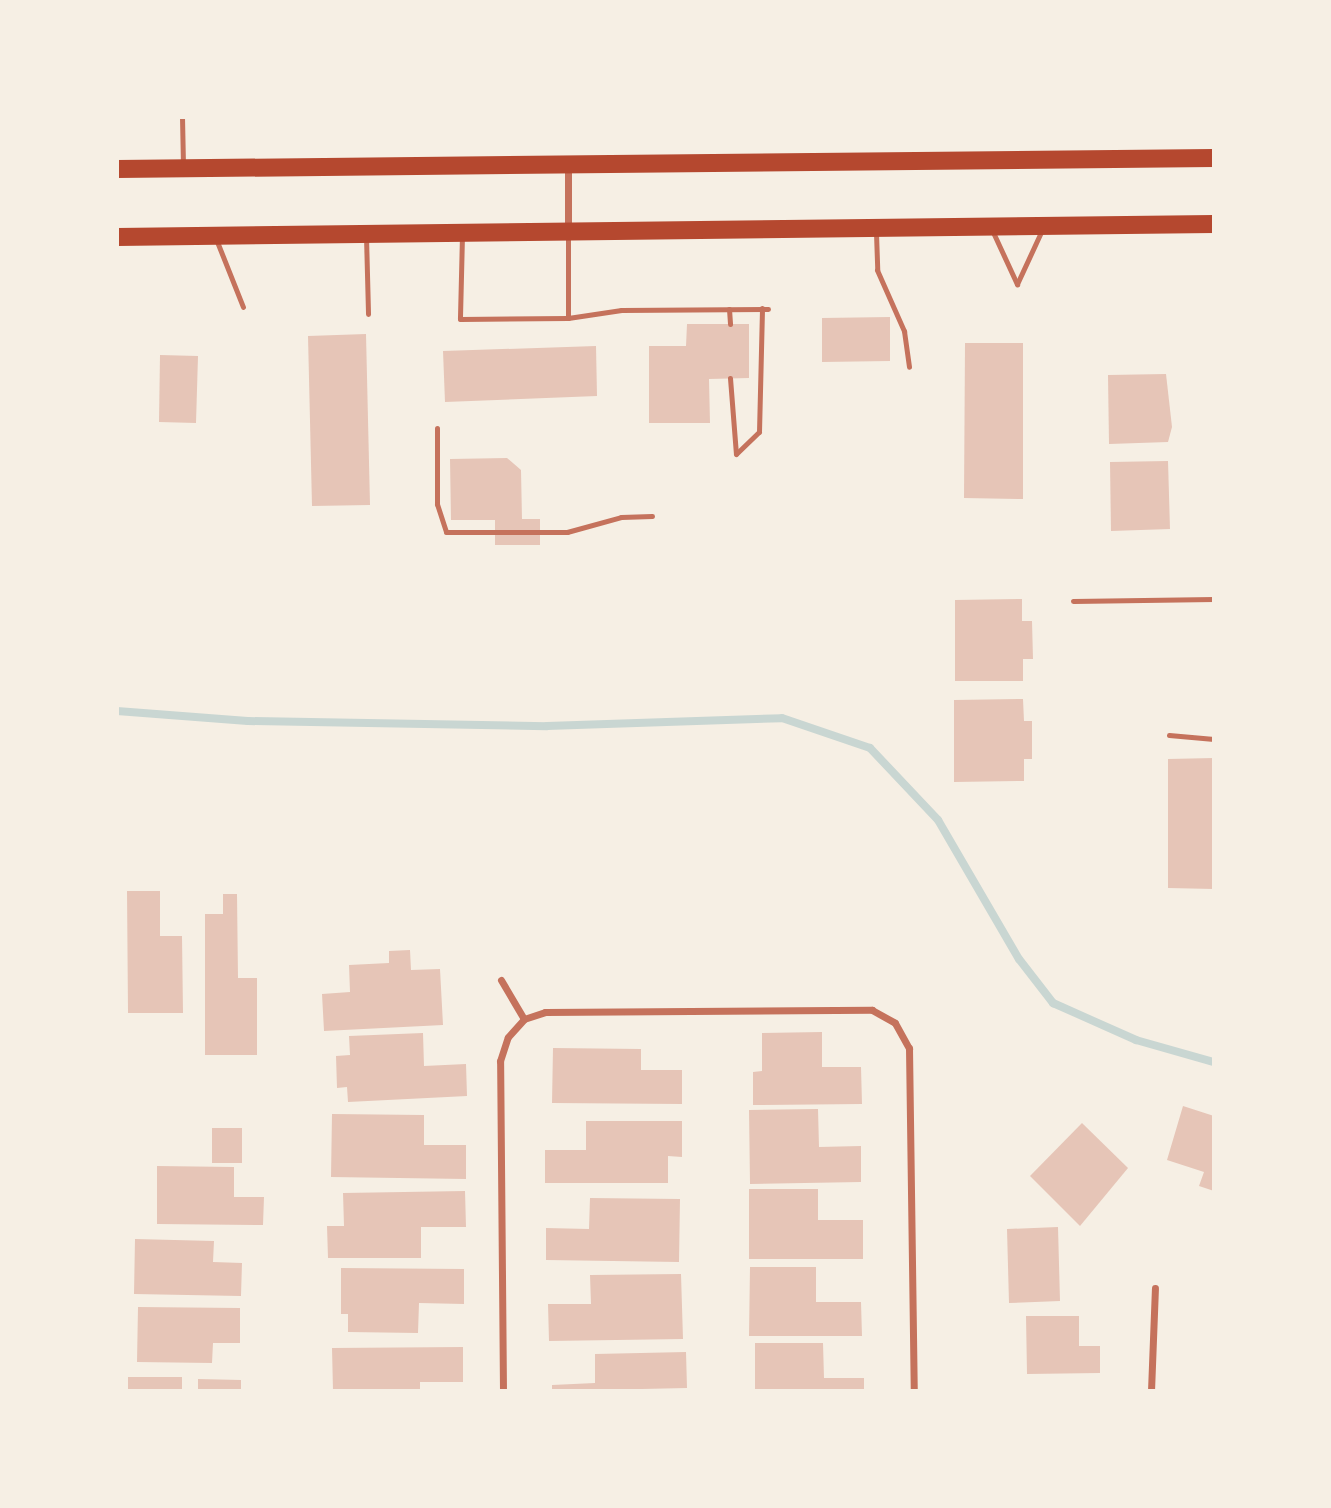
<!DOCTYPE html>
<html>
<head>
<meta charset="utf-8">
<style>
	body { margin:0 }
	#map { position:relative; width:1331px; height:1508px; overflow:hidden; background:#f6efe4; font-family:"Alegreya Sans",sans-serif }
	div>[style] { position:absolute }
	.stream>* { height:8px; margin:-4px; padding:0 4px; transform-origin:4px; border-radius:4px; background:#c9d6d2 }
	.building>* { inset:0; background:#e6c5b7 }
	.service>* { height:5px; margin:-2.5px; padding:0 2.5px; transform-origin:2.5px; border-radius:2.5px; background:#c5725c }
	.minor>* { height:7px; margin:-3.5px; padding:0 3.5px; transform-origin:3.5px; border-radius:3.5px; background:#c5725c }
	.primary>* { height:18px; margin:-9px; padding:0 9px; transform-origin:9px; border-radius:9px; background:#b5482f }
	span { translate:-50% -50%; white-space:nowrap; text-align:center; line-height:1.15; -webkit-text-stroke:5px #f6efe4; paint-order:stroke }
	.frame { position:absolute; inset:0; border:119px solid #f6efe4; pointer-events:none }
</style>
</head>
<body>
<div id="map">
	<div class="stream">
		<div style="left:117px;top:711px;width:131px;rotate:4.4deg"></div>
		<div style="left:248px;top:721px;width:299px;rotate:1deg"></div>
		<div style="left:547px;top:726px;width:235px;rotate:-1.9deg"></div>
		<div style="left:782px;top:718px;width:93px;rotate:18.8deg"></div>
		<div style="left:870px;top:748px;width:99px;rotate:46.6deg"></div>
		<div style="left:938px;top:820px;width:161px;rotate:59.8deg"></div>
		<div style="left:1019px;top:959px;width:56px;rotate:52.3deg"></div>
		<div style="left:1053px;top:1003px;width:91px;rotate:24deg"></div>
		<div style="left:1136px;top:1040px;width:81px;rotate:15.8deg"></div>
	</div>
	<div class="building">
		<div style="clip-path:polygon(890px 317px,890px 361px,822px 362px,822px 318px)"></div>
		<div style="clip-path:polygon(687px 324px,749px 324px,749px 378px,709px 379px,710px 423px,649px 423px,649px 346px,686px 346px)"></div>
		<div style="clip-path:polygon(366px 334px,370px 505px,312px 506px,308px 336px)"></div>
		<div style="clip-path:polygon(965px 343px,1023px 343px,1023px 499px,964px 498px)"></div>
		<div style="clip-path:polygon(596px 346px,597px 396px,445px 402px,443px 351px)"></div>
		<div style="clip-path:polygon(160px 355px,198px 356px,196px 423px,159px 422px)"></div>
		<div style="clip-path:polygon(1166px 374px,1172px 427px,1168px 442px,1109px 444px,1108px 375px)"></div>
		<div style="clip-path:polygon(507px 458px,521px 470px,522px 519px,540px 519px,540px 545px,495px 545px,495px 520px,451px 520px,450px 459px)"></div>
		<div style="clip-path:polygon(1168px 461px,1170px 529px,1111px 531px,1110px 462px)"></div>
		<div style="clip-path:polygon(1022px 599px,1022px 621px,1032px 621px,1033px 659px,1023px 659px,1023px 681px,955px 681px,955px 600px)"></div>
		<div style="clip-path:polygon(1023px 699px,1024px 721px,1032px 721px,1032px 759px,1024px 759px,1024px 781px,954px 782px,954px 700px)"></div>
		<div style="clip-path:polygon(1214px 758px,1214px 889px,1168px 888px,1168px 759px)"></div>
		<div style="clip-path:polygon(127px 891px,160px 891px,160px 936px,182px 936px,183px 1013px,128px 1013px)"></div>
		<div style="clip-path:polygon(223px 894px,237px 894px,238px 978px,257px 978px,257px 1055px,205px 1055px,205px 914px,223px 914px)"></div>
		<div style="clip-path:polygon(410px 950px,411px 970px,440px 969px,443px 1025px,324px 1031px,322px 994px,350px 992px,349px 965px,389px 963px,389px 951px)"></div>
		<div style="clip-path:polygon(822px 1032px,822px 1067px,861px 1067px,862px 1104px,753px 1105px,753px 1072px,762px 1071px,762px 1033px)"></div>
		<div style="clip-path:polygon(423px 1033px,424px 1066px,466px 1064px,467px 1096px,348px 1102px,347px 1087px,337px 1088px,336px 1056px,350px 1055px,349px 1036px)"></div>
		<div style="clip-path:polygon(553px 1048px,641px 1049px,641px 1070px,682px 1070px,682px 1104px,552px 1103px)"></div>
		<div style="clip-path:polygon(1183px 1106px,1214px 1116px,1214px 1191px,1199px 1186px,1204px 1172px,1167px 1160px)"></div>
		<div style="clip-path:polygon(818px 1109px,819px 1147px,861px 1146px,861px 1182px,750px 1184px,749px 1110px)"></div>
		<div style="clip-path:polygon(332px 1114px,424px 1115px,424px 1145px,466px 1145px,466px 1179px,331px 1177px)"></div>
		<div style="clip-path:polygon(586px 1121px,682px 1121px,682px 1157px,668px 1156px,668px 1183px,545px 1183px,545px 1150px,586px 1150px)"></div>
		<div style="clip-path:polygon(1082px 1123px,1128px 1168px,1080px 1226px,1030px 1176px)"></div>
		<div style="clip-path:polygon(212px 1128px,242px 1128px,242px 1163px,212px 1163px)"></div>
		<div style="clip-path:polygon(157px 1166px,234px 1167px,234px 1197px,264px 1197px,263px 1225px,157px 1224px)"></div>
		<div style="clip-path:polygon(749px 1189px,818px 1189px,818px 1220px,863px 1220px,863px 1259px,749px 1259px)"></div>
		<div style="clip-path:polygon(465px 1191px,466px 1227px,421px 1227px,421px 1258px,328px 1258px,327px 1226px,344px 1226px,343px 1193px)"></div>
		<div style="clip-path:polygon(590px 1198px,680px 1199px,679px 1262px,546px 1260px,546px 1228px,589px 1229px)"></div>
		<div style="clip-path:polygon(1058px 1227px,1060px 1301px,1009px 1303px,1007px 1229px)"></div>
		<div style="clip-path:polygon(135px 1239px,214px 1241px,213px 1262px,242px 1263px,241px 1296px,134px 1294px)"></div>
		<div style="clip-path:polygon(750px 1267px,816px 1267px,816px 1302px,861px 1302px,862px 1336px,749px 1336px)"></div>
		<div style="clip-path:polygon(341px 1268px,464px 1269px,464px 1304px,419px 1303px,418px 1333px,348px 1332px,348px 1314px,341px 1314px)"></div>
		<div style="clip-path:polygon(681px 1274px,683px 1339px,549px 1341px,548px 1304px,591px 1304px,590px 1275px)"></div>
		<div style="clip-path:polygon(138px 1307px,240px 1308px,240px 1343px,213px 1343px,212px 1363px,137px 1362px)"></div>
		<div style="clip-path:polygon(1026px 1316px,1079px 1316px,1079px 1346px,1100px 1346px,1100px 1373px,1027px 1374px)"></div>
		<div style="clip-path:polygon(755px 1343px,823px 1343px,824px 1378px,864px 1378px,864px 1391px,755px 1391px)"></div>
		<div style="clip-path:polygon(463px 1347px,463px 1382px,420px 1382px,420px 1391px,333px 1391px,332px 1348px)"></div>
		<div style="clip-path:polygon(686px 1352px,687px 1388px,552px 1391px,552px 1385px,595px 1383px,595px 1354px)"></div>
		<div style="clip-path:polygon(128px 1377px,182px 1377px,182px 1391px,128px 1391px)"></div>
		<div style="clip-path:polygon(198px 1379px,241px 1380px,241px 1391px,198px 1391px)"></div>
	</div>
	<div class="service">
		<div style="left:182px;top:117px;width:48px;rotate:88.8deg"></div>
		<div style="left:992px;top:230px;width:60px;rotate:65.2deg"></div>
		<div style="left:876px;top:233px;width:37px;rotate:88deg"></div>
		<div style="left:877px;top:270px;width:67px;rotate:66.1deg"></div>
		<div style="left:904px;top:331px;width:36px;rotate:82deg"></div>
		<div style="left:568px;top:234px;width:84px;rotate:90deg"></div>
		<div style="left:568px;top:318px;width:54px;rotate:-8.6deg"></div>
		<div style="left:621px;top:310px;width:147px;rotate:-0.4deg"></div>
		<div style="left:462px;top:235px;width:84px;rotate:91.4deg"></div>
		<div style="left:460px;top:319px;width:108px;rotate:-0.5deg"></div>
		<div style="left:366px;top:236px;width:78px;rotate:88.5deg"></div>
		<div style="left:216px;top:239px;width:73px;rotate:68.3deg"></div>
		<div style="left:1017px;top:284px;width:60px;rotate:-65.2deg"></div>
		<div style="left:729px;top:309px;width:15px;rotate:86deg"></div>
		<div style="left:730px;top:378px;width:76px;rotate:85.5deg"></div>
		<div style="left:736px;top:454px;width:32px;rotate:-44deg"></div>
		<div style="left:759px;top:432px;width:124px;rotate:-88.6deg"></div>
		<div style="left:437px;top:428px;width:76px;rotate:90deg"></div>
		<div style="left:437px;top:504px;width:29px;rotate:72deg"></div>
		<div style="left:446px;top:532px;width:121px"></div>
		<div style="left:567px;top:532px;width:56px;rotate:-15.5deg"></div>
		<div style="left:621px;top:517px;width:31px;rotate:-2deg"></div>
		<div style="left:1073px;top:601px;width:141px;rotate:-0.8deg"></div>
		<div style="left:1169px;top:735px;width:45px;rotate:5.1deg"></div>
	</div>
	<div class="minor">
		<div style="left:568px;top:164px;width:67px;rotate:90deg"></div>
		<div style="left:501px;top:980px;width:45px;rotate:59.5deg"></div>
		<div style="left:503px;top:1391px;width:330px;rotate:-90.5deg"></div>
		<div style="left:500px;top:1061px;width:25px;rotate:-72deg"></div>
		<div style="left:508px;top:1037px;width:24px;rotate:-48deg"></div>
		<div style="left:524px;top:1019px;width:22px;rotate:-18deg"></div>
		<div style="left:545px;top:1012px;width:327px;rotate:-0.4deg"></div>
		<div style="left:872px;top:1010px;width:26px;rotate:29deg"></div>
		<div style="left:895px;top:1023px;width:29px;rotate:61deg"></div>
		<div style="left:909px;top:1048px;width:343px;rotate:89.2deg"></div>
		<div style="left:1151px;top:1391px;width:103px;rotate:-87.8deg"></div>
	</div>
	<div class="primary">
		<div style="left:117px;top:169px;width:1097px;rotate:-0.57deg"></div>
		<div style="left:117px;top:237px;width:1097px;rotate:-0.68deg"></div>
	</div>
	<div class="frame"></div>
</div>
</body>
</html>
